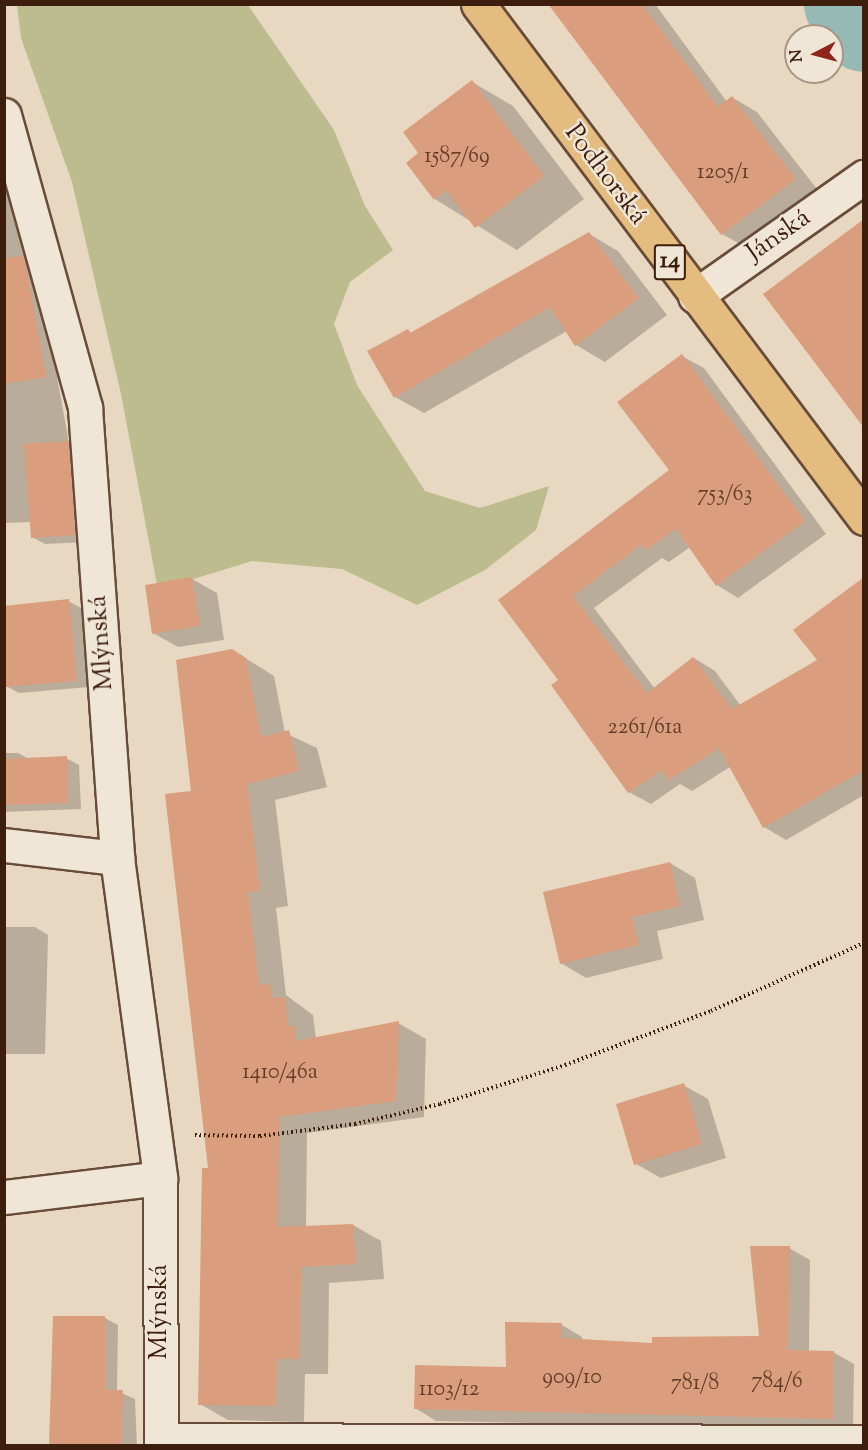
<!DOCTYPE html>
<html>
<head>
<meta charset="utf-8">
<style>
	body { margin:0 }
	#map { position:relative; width:868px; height:1450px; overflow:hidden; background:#e8d8c1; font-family:"Sorts Mill Goudy",serif }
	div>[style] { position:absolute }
	.green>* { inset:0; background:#bdbc8e }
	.shadow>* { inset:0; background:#0003 }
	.river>* { height:86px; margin:-43px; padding:0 43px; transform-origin:43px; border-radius:43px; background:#97b9b6 }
	.building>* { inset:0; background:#da9d7d }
	.path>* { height:4px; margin-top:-2px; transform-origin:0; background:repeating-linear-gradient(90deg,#3d1d0c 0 1.5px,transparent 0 4.5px) }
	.roads { filter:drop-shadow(2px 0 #684c39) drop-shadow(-2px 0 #684c39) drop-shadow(0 2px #684c39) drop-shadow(0 -2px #684c39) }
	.minor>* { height:33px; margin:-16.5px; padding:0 16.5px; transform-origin:16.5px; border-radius:16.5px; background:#f0e6d7 }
	.primary>* { height:33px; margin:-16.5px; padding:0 16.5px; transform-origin:16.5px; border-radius:16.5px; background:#e4bc80 }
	span { translate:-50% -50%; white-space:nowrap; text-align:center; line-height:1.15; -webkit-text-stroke:5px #f0e6d7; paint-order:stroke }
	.number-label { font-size:22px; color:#643d28 }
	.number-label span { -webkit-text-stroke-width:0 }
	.shield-label span { padding:2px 4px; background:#f0e6d7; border:2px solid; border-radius:4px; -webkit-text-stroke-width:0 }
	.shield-label { font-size:24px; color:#3d1d0c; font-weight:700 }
	.street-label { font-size:26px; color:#3d1d0c }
	.frame { position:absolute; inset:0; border:6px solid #3d1d0c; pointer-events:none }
	.north { position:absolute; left:784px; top:24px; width:60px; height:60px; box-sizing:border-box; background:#f0e6d7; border:2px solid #a89686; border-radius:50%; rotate:264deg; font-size:16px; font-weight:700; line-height:24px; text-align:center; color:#3d1d0c }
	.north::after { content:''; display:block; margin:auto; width:21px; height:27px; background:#8f2418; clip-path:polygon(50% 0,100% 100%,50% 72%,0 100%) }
</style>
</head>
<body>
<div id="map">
	<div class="green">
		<div style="clip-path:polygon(17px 5px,248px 5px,334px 130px,365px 206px,393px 250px,350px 282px,334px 324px,357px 385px,425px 491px,480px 508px,549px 486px,536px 530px,485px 570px,417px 605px,342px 569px,252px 561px,158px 590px,121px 394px,72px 182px,21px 38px)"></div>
	</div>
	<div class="shadow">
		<div style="clip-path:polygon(549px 4px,655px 4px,727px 102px,733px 98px,757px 112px,820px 193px,747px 248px,722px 234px)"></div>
		<div style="clip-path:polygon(472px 82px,513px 106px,584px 199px,517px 250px,435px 199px,420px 153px)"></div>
		<div style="clip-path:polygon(4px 151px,39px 277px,69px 443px,81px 450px,87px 542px,45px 544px,32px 537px,31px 522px,4px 523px)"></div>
		<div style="clip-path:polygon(589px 234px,618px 251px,667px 315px,605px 362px,576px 345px,567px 331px,424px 413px,395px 397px,408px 331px,413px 333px)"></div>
		<div style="clip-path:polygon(682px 356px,704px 368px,826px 534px,738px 598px,717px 585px,690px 547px,669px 562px,662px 558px,594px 608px,655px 689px,694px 658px,715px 671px,741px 706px,819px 661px,864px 594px,864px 795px,786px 840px,764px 827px,730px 767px,692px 791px,680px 784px,651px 804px,629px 792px,560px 680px,500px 601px,671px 470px)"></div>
		<div style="clip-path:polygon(192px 579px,217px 593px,224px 640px,178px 647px,153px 633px)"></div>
		<div style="clip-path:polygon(68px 601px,81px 608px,89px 687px,19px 693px,6px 686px)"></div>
		<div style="clip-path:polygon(232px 650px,274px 676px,285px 733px,317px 748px,327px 787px,275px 800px,288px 906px,276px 908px,286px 995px,313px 1015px,316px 1039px,398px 1023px,426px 1039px,424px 1117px,307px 1133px,306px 1227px,353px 1225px,381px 1241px,384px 1279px,329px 1283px,328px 1374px,305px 1374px,304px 1422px,228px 1420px,200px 1404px,210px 1169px,193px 793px)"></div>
		<div style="clip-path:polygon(4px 753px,18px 753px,29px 759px,66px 758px,79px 765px,81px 809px,4px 812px)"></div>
		<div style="clip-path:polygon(670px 863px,695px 878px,704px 920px,657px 931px,663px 959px,586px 978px,561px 963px)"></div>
		<div style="clip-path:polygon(4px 927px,35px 927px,48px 935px,45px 1054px,4px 1054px)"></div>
		<div style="clip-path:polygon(683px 1085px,708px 1099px,726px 1158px,661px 1178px,636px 1164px)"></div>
		<div style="clip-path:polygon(789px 1248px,810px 1260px,809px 1352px,833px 1352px,854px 1364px,853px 1430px,436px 1421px,415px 1408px,508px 1368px,562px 1325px,582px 1337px,582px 1341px,653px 1344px,761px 1338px)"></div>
		<div style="clip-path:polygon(55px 1318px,105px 1318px,118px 1325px,117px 1391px,135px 1399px,137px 1446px,51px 1446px)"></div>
	</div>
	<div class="river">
		<div style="left:847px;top:4px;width:30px;rotate:56deg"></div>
	</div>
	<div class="building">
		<div style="clip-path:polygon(548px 4px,642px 4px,718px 107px,732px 96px,796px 179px,721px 235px)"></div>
		<div style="clip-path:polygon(472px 80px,544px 176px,475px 228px,446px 190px,434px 200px,406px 163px,418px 153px,403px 132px)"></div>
		<div style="clip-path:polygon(864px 219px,864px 428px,763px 294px)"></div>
		<div style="clip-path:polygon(589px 232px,639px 298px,575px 346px,550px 307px,394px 398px,367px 351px,408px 329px,410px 333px)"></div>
		<div style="clip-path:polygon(24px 256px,46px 377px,4px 384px,4px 258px)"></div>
		<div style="clip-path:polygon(682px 354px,805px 521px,716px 586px,676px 529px,646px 550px,641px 545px,573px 596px,647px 693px,693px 657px,732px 709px,817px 660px,793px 630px,864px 577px,864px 770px,763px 828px,719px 748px,669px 780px,661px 770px,628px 793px,551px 685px,558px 680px,498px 600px,669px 470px,617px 402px)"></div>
		<div style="clip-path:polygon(69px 441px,75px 535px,31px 538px,24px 444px)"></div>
		<div style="clip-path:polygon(192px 577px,200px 626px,152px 634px,145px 585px)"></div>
		<div style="clip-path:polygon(69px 599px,77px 681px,4px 687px,4px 606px)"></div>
		<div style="clip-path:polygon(232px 649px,246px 658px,261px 737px,289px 730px,299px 771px,247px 784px,260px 891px,248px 892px,259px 985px,270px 984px,272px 998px,285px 997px,288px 1026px,295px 1026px,296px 1041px,399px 1021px,396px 1101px,279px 1117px,278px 1227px,353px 1224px,356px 1264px,301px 1267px,300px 1359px,277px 1359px,276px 1406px,198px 1405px,202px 1168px,208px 1168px,165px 794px,191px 791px,176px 660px)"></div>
		<div style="clip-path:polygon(67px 756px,68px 803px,4px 805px,4px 759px)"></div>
		<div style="clip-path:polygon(670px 862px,680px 906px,632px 917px,639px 945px,560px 964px,543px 892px)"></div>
		<div style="clip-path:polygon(684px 1083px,702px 1144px,634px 1165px,616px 1104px)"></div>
		<div style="clip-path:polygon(750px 1246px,790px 1246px,788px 1350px,834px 1351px,833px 1419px,414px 1409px,415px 1365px,506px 1367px,505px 1322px,562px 1323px,561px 1338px,652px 1343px,652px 1337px,759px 1336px)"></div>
		<div style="clip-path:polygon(53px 1316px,105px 1316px,105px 1390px,123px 1390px,121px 1446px,49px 1446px)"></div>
	</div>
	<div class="path">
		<div style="left:195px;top:1135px;width:65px;rotate:0.9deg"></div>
		<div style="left:260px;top:1136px;width:96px;rotate:-7.2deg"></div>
		<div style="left:355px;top:1124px;width:87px;rotate:-13.2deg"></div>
		<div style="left:440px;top:1104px;width:131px;rotate:-17.3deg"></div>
		<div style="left:565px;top:1065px;width:156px;rotate:-20.3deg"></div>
		<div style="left:711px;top:1011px;width:167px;rotate:-24deg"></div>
	</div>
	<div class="roads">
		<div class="minor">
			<div style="left:4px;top:115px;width:304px;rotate:74.5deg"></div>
			<div style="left:85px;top:408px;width:451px;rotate:85.9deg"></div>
			<div style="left:117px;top:858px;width:323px;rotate:82.3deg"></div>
			<div style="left:160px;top:1178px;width:268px;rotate:89.8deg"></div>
			<div style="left:695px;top:296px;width:207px;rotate:-35.2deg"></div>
			<div style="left:4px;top:845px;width:114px;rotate:6.6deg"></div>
			<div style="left:4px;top:1197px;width:157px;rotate:-6.9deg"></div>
			<div style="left:161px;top:1440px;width:703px;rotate:0.16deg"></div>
		</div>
		<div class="primary">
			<div style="left:478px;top:4px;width:643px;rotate:53.09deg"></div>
		</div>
	</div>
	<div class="number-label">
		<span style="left:457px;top:158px">1587/69</span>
		<span style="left:723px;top:174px">1205/1</span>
		<span style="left:725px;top:496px">753/63</span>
		<span style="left:645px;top:729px">2261/61a</span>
		<span style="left:280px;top:1074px">1410/46a</span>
		<span style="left:572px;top:1379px">909/10</span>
		<span style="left:777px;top:1383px">784/6</span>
		<span style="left:695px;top:1385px">781/8</span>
		<span style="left:449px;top:1391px">1103/12</span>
	</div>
	<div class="shield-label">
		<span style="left:670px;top:262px">14</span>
	</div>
	<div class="street-label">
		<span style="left:605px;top:175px;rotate:53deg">Podhorská</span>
		<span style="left:779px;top:236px;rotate:-35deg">Jánská</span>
		<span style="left:102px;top:643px;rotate:-94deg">Mlýnská</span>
		<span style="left:160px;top:1312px;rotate:-90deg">Mlýnská</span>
	</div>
	<div class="frame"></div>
	<div class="north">N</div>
</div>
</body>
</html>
